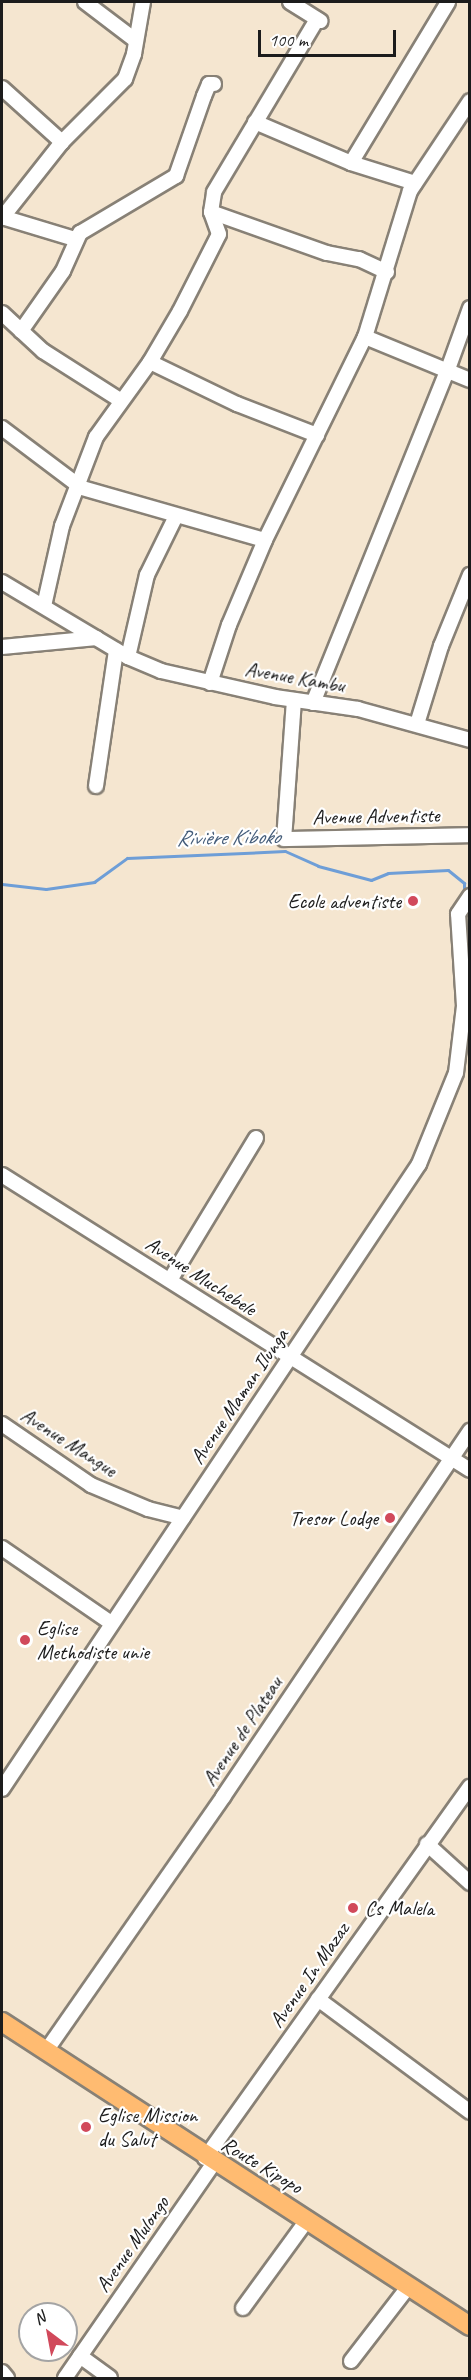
<!DOCTYPE html>
<html>
<head>
<meta charset="utf-8">
<style>
	body { margin:0 }
	#map { position:relative; width:471px; height:2380px; overflow:hidden; background:#f5e6d0; font-family:Caveat,sans-serif }
	div>[style] { position:absolute }
	.stream>* { height:3px; margin:-1.5px; padding:0 1.5px; transform-origin:1.5px; border-radius:1.5px; background:#6e9ed7 }
	.roads { filter:drop-shadow(2px 0 #888176) drop-shadow(-2px 0 #888176) drop-shadow(0 2px #888176) drop-shadow(0 -2px #888176) }
	.minor>* { height:14px; margin:-7px; padding:0 7px; transform-origin:7px; border-radius:7px; background:#fff }
	.major>* { height:18px; margin:-9px; padding:0 9px; transform-origin:9px; border-radius:9px; background:#ffbb71 }
	.dots>* { width:16px; height:16px; translate:-50% -50%; box-sizing:border-box; border:3px solid #fff; border-radius:50% }
	span { translate:-50% -50%; white-space:nowrap; text-align:center; line-height:1.15; -webkit-text-stroke:4.5px #fff; paint-order:stroke }
	.street-label { font-size:21px; color:#1c1c1c }
	.poi-label { font-size:21px; color:#1c1c1c }
	.right { translate:-100% -50%; text-align:right }
	.left { translate:0 -50%; text-align:left }
	.water-label { font-size:22px; color:#455d7a; font-style:italic }
	.frame { position:absolute; inset:0; border:3px solid #1c1c1c; pointer-events:none }
	.north { position:absolute; left:18px; top:2302px; width:60px; height:60px; box-sizing:border-box; background:#fff; border:2px solid #a4a4a4; border-radius:50%; rotate:328deg; font-size:16px; font-weight:700; line-height:24px; text-align:center; color:#1c1c1c }
	.north::after { content:''; display:block; margin:auto; width:21px; height:27px; background:#d1495b; clip-path:polygon(50% 0,100% 100%,50% 72%,0 100%) }
	.scale { position:absolute; left:258px; top:30px; width:138px; height:27px; box-sizing:border-box; border:3px solid #1c1c1c; border-top:0; padding-left:8px; font-size:18px; line-height:21px; white-space:nowrap; color:#1c1c1c; -webkit-text-stroke:4px #fff; paint-order:stroke }
</style>
</head>
<body>
<div id="map">
	<div class="stream">
		<div style="left:2px;top:884px;width:44px;rotate:6.5deg"></div>
		<div style="left:46px;top:889px;width:49px;rotate:-8.3deg"></div>
		<div style="left:94px;top:882px;width:41px;rotate:-36deg"></div>
		<div style="left:127px;top:858px;width:158px;rotate:-2.5deg"></div>
		<div style="left:285px;top:851px;width:36px;rotate:24deg"></div>
		<div style="left:318px;top:866px;width:55px;rotate:14.8deg"></div>
		<div style="left:371px;top:880px;width:18px;rotate:-22deg"></div>
		<div style="left:388px;top:873px;width:60px;rotate:-2.9deg"></div>
		<div style="left:448px;top:870px;width:21px;rotate:39deg"></div>
		<div style="left:464px;top:883px;width:11px;rotate:90deg"></div>
	</div>
	<div class="roads">
		<div class="minor">
			<div style="left:85px;top:2px;width:63px;rotate:37.2deg"></div>
			<div style="left:290px;top:2px;width:36px;rotate:32deg"></div>
			<div style="left:2px;top:88px;width:81px;rotate:42deg"></div>
			<div style="left:255px;top:122px;width:104px;rotate:23.1deg"></div>
			<div style="left:351px;top:163px;width:67px;rotate:17.4deg"></div>
			<div style="left:351px;top:163px;width:188px;rotate:-58.9deg"></div>
			<div style="left:211px;top:212px;width:123px;rotate:19.5deg"></div>
			<div style="left:327px;top:253px;width:33px;rotate:11deg"></div>
			<div style="left:359px;top:259px;width:31px;rotate:25deg"></div>
			<div style="left:2px;top:217px;width:76px;rotate:16.8deg"></div>
			<div style="left:2px;top:218px;width:97px;rotate:-51.7deg"></div>
			<div style="left:62px;top:142px;width:89px;rotate:-45deg"></div>
			<div style="left:125px;top:79px;width:27px;rotate:-70deg"></div>
			<div style="left:134px;top:54px;width:53px;rotate:-80.2deg"></div>
			<div style="left:2px;top:313px;width:56px;rotate:42.8deg"></div>
			<div style="left:43px;top:351px;width:91px;rotate:32.5deg"></div>
			<div style="left:21px;top:331px;width:73px;rotate:-55deg"></div>
			<div style="left:63px;top:271px;width:42px;rotate:-65.9deg"></div>
			<div style="left:80px;top:233px;width:112px;rotate:-30.7deg"></div>
			<div style="left:176px;top:176px;width:85px;rotate:-70.7deg"></div>
			<div style="left:204px;top:96px;width:13px;rotate:-67deg"></div>
			<div style="left:209px;top:84px;width:5px"></div>
			<div style="left:365px;top:337px;width:113px;rotate:22.3deg"></div>
			<div style="left:150px;top:362px;width:97px;rotate:25.8deg"></div>
			<div style="left:237px;top:404px;width:86px;rotate:21.2deg"></div>
			<div style="left:2px;top:428px;width:100px;rotate:36.9deg"></div>
			<div style="left:82px;top:488px;width:190px;rotate:15.9deg"></div>
			<div style="left:2px;top:582px;width:147px;rotate:30.8deg"></div>
			<div style="left:128px;top:657px;width:36px;rotate:23deg"></div>
			<div style="left:161px;top:671px;width:117px;rotate:12.8deg"></div>
			<div style="left:275px;top:697px;width:84px;rotate:8.2deg"></div>
			<div style="left:358px;top:709px;width:116px;rotate:15.5deg"></div>
			<div style="left:44px;top:606px;width:82px;rotate:-77.3deg"></div>
			<div style="left:62px;top:526px;width:95px;rotate:-69.1deg"></div>
			<div style="left:96px;top:437px;width:92px;rotate:-54.2deg"></div>
			<div style="left:150px;top:362px;width:59px;rotate:-59.5deg"></div>
			<div style="left:180px;top:311px;width:86px;rotate:-63.1deg"></div>
			<div style="left:219px;top:234px;width:23px;rotate:-110deg"></div>
			<div style="left:211px;top:212px;width:20px;rotate:-81deg"></div>
			<div style="left:214px;top:192px;width:201px;rotate:-59.2deg"></div>
			<div style="left:2px;top:647px;width:95px;rotate:-5.4deg"></div>
			<div style="left:128px;top:657px;width:84px;rotate:-77deg"></div>
			<div style="left:147px;top:575px;width:66px;rotate:-63.8deg"></div>
			<div style="left:210px;top:683px;width:61px;rotate:-71.9deg"></div>
			<div style="left:229px;top:625px;width:92px;rotate:-67deg"></div>
			<div style="left:265px;top:540px;width:226px;rotate:-63.8deg"></div>
			<div style="left:365px;top:337px;width:153px;rotate:-72.9deg"></div>
			<div style="left:410px;top:191px;width:108px;rotate:-56.3deg"></div>
			<div style="left:294px;top:700px;width:139px;rotate:94.1deg"></div>
			<div style="left:284px;top:839px;width:186px;rotate:-1.2deg"></div>
			<div style="left:313px;top:703px;width:357px;rotate:-68deg"></div>
			<div style="left:447px;top:372px;width:68px;rotate:-70.2deg"></div>
			<div style="left:417px;top:724px;width:82px;rotate:-72.9deg"></div>
			<div style="left:441px;top:646px;width:77px;rotate:-67.8deg"></div>
			<div style="left:96px;top:786px;width:137px;rotate:-81.6deg"></div>
			<div style="left:2px;top:1175px;width:553px;rotate:32.22deg"></div>
			<div style="left:170px;top:1280px;width:166px;rotate:-58.8deg"></div>
			<div style="left:2px;top:1424px;width:108px;rotate:34.4deg"></div>
			<div style="left:91px;top:1485px;width:62px;rotate:22.8deg"></div>
			<div style="left:148px;top:1509px;width:36px;rotate:14deg"></div>
			<div style="left:2px;top:1548px;width:132px;rotate:34.5deg"></div>
			<div style="left:2px;top:1789px;width:751px;rotate:-56.29deg"></div>
			<div style="left:419px;top:1164px;width:98px;rotate:-67.9deg"></div>
			<div style="left:456px;top:1073px;width:67px;rotate:-83.2deg"></div>
			<div style="left:464px;top:1006px;width:92px;rotate:-93.7deg"></div>
			<div style="left:458px;top:914px;width:22px;rotate:-56deg"></div>
			<div style="left:427px;top:1844px;width:58px;rotate:42.2deg"></div>
			<div style="left:318px;top:1999px;width:189px;rotate:36.6deg"></div>
			<div style="left:46px;top:2051px;width:310px;rotate:-55.1deg"></div>
			<div style="left:223px;top:1797px;width:442px;rotate:-56deg"></div>
			<div style="left:205px;top:2158px;width:456px;rotate:-54.5deg"></div>
			<div style="left:243px;top:2308px;width:110px;rotate:-53.9deg"></div>
			<div style="left:80px;top:2356px;width:37px;rotate:36deg"></div>
			<div style="left:351px;top:2361px;width:95px;rotate:-52.3deg"></div>
			<div style="left:2px;top:2372px;width:8px;rotate:50deg"></div>
			<div style="left:65px;top:2378px;width:262px;rotate:-55.3deg"></div>
		</div>
		<div class="major">
			<div style="left:2px;top:2022px;width:558px;rotate:33.01deg"></div>
		</div>
	</div>
	<div class="dots">
		<div style="left:413px;top:901px;background:#d1495b"></div>
		<div style="left:390px;top:1518px;background:#d1495b"></div>
		<div style="left:25px;top:1640px;background:#d1495b"></div>
		<div style="left:353px;top:1908px;background:#d1495b"></div>
		<div style="left:86px;top:2127px;background:#d1495b"></div>
	</div>
	<div class="street-label">
		<span style="left:295px;top:677px;rotate:10deg">Avenue Kambu</span>
		<span style="left:376px;top:816px;rotate:-1deg">Avenue Adventiste</span>
		<span style="left:201px;top:1276px;rotate:33deg">Avenue Muchebele</span>
		<span style="left:239px;top:1396px;rotate:-56deg">Avenue Maman Ilunga</span>
		<span style="left:69px;top:1442px;rotate:33deg">Avenue Mangue</span>
		<span style="left:242px;top:1731px;rotate:-56deg">Avenue de Plateau</span>
		<span style="left:309px;top:1975px;rotate:-55deg">Avenue In Mazaz</span>
		<span style="left:262px;top:2165px;rotate:31deg">Route Kipopo</span>
		<span style="left:132px;top:2244px;rotate:-55deg">Avenue Mulongo</span>
	</div>
	<div class="poi-label">
		<span class="right" style="left:401px;top:901px">Ecole adventiste</span>
		<span class="right" style="left:378px;top:1518px">Tresor Lodge</span>
		<span class="left" style="left:37px;top:1640px">Eglise<br>Methodiste unie</span>
		<span class="left" style="left:365px;top:1908px">Cs Malela</span>
		<span class="left" style="left:98px;top:2127px">Eglise Mission<br>du Salut</span>
	</div>
	<div class="water-label">
		<span style="left:228px;top:838px;rotate:-1deg">Rivière Kiboko</span>
	</div>
	<div class="frame"></div>
	<div class="north">N</div>
	<div class="scale">100 m</div>
</div>
</body>
</html>
